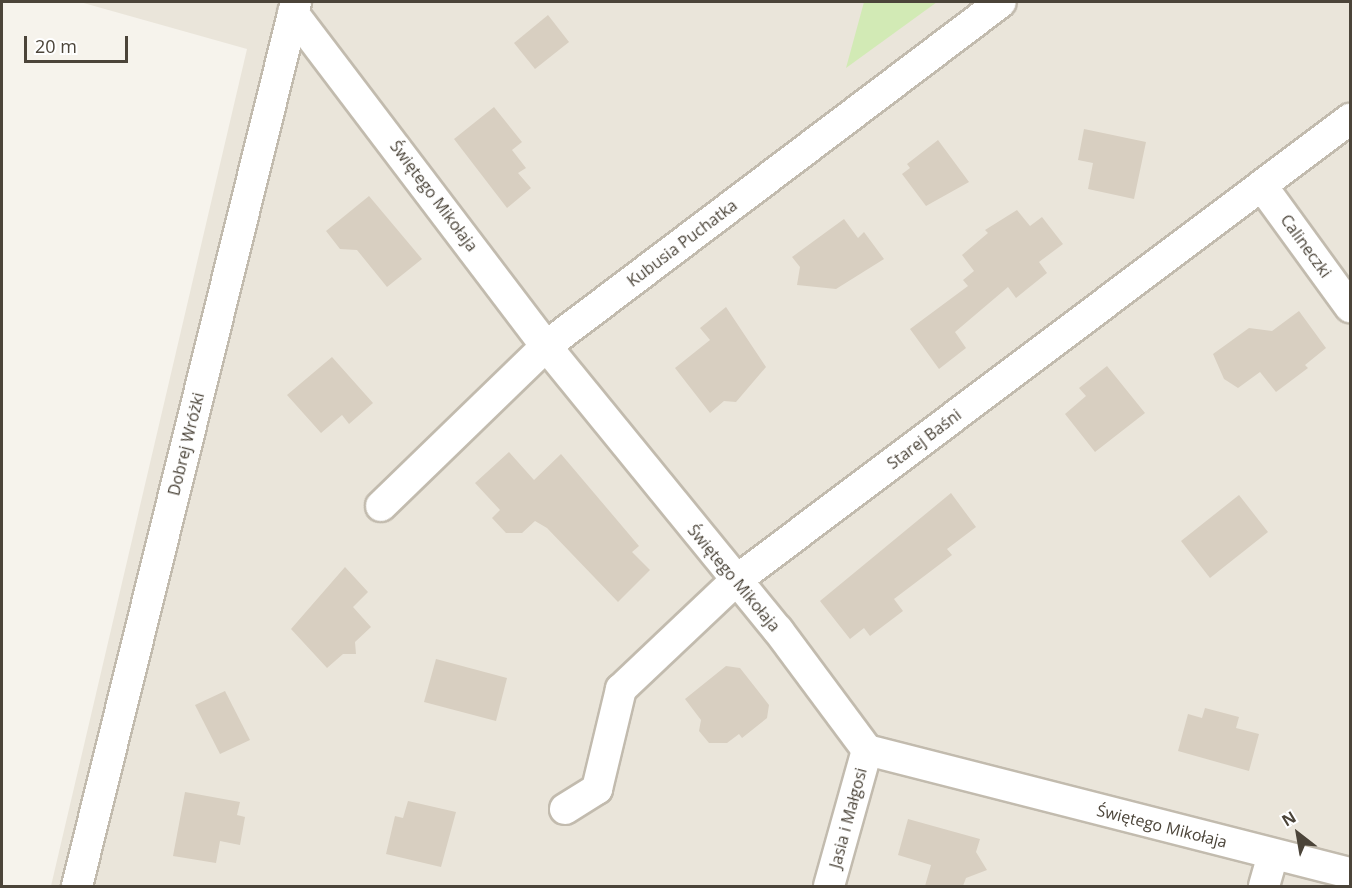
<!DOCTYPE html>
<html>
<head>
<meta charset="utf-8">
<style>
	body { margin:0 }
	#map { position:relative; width:1352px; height:888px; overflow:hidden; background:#f6f3ec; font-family:"Open Sans",sans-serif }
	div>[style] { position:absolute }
	.residential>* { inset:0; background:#eae5da }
	.green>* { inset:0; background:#d2eab5 }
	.building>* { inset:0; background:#d8cfc1 }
	.roads { filter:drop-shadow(2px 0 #c2bbae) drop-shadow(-2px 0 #c2bbae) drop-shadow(0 2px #c2bbae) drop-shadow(0 -2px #c2bbae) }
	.street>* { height:30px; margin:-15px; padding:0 15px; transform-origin:15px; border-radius:15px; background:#fff }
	span { translate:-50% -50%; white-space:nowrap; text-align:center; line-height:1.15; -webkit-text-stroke:5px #fff; paint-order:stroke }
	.street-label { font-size:16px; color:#4b4439 }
	.frame { position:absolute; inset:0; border:3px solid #4b4439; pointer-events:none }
	.north { position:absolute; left:1268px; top:804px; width:60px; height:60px; -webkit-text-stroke:4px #fff; paint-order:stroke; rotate:329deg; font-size:16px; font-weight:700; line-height:24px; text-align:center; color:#4b4439 }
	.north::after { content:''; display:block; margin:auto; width:21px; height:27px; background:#4b4439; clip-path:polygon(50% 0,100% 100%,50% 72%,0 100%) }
	.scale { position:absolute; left:24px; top:36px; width:104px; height:27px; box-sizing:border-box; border:3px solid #4b4439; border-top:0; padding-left:8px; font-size:18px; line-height:21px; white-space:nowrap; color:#4b4439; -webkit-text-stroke:4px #fff; paint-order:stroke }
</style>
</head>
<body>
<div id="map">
	<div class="residential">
		<div style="clip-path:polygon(80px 2px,1350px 2px,1350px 886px,51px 886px,247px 49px)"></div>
	</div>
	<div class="green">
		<div style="clip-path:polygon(864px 2px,937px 2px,846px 68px)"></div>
	</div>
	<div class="building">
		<div style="clip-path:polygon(548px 15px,569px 42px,535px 69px,514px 43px)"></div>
		<div style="clip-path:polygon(494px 107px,522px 142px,512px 150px,526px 168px,518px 173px,531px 188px,507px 208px,454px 139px)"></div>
		<div style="clip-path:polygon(1084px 129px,1146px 142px,1134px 199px,1088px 189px,1093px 163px,1078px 160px)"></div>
		<div style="clip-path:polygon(938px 140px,969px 182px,926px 206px,902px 174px,910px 168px,907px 164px)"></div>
		<div style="clip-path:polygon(369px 196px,422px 259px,387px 287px,357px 250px,340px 249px,326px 231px)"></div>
		<div style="clip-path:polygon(1017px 210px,1030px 226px,1042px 217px,1063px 244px,1039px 262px,1047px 273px,1016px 298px,1008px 287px,955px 332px,966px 348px,939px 369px,910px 329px,968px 286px,963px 280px,974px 271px,962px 255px,988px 233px,985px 230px)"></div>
		<div style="clip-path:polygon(844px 219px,858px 238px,864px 232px,884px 259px,836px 289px,797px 285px,800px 267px,792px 257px)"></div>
		<div style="clip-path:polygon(726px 307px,766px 367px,736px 402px,724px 401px,710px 413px,675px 368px,710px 340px,700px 328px)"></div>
		<div style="clip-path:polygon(1299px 311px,1326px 348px,1305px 365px,1308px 368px,1276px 392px,1260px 372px,1238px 388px,1224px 379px,1213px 354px,1249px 328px,1272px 331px)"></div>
		<div style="clip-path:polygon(332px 357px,373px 403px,349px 424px,342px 415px,321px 433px,287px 395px)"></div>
		<div style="clip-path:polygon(1107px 366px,1145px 413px,1095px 452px,1065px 414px,1086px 396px,1079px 388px)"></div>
		<div style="clip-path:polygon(509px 452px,534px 480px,561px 454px,639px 546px,632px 552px,650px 570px,618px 602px,547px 528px,535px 521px,522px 533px,506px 533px,492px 518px,500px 510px,475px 483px)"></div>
		<div style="clip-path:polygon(951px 493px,976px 527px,947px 549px,952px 555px,894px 599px,903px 611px,870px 636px,864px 628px,850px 639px,820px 601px)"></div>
		<div style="clip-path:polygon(1239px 495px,1268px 532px,1210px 578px,1181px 541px)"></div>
		<div style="clip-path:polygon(345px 567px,368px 592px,353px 607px,371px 627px,355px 642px,356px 654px,343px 654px,327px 668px,291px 629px)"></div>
		<div style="clip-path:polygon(436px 659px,507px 678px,496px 721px,424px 702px)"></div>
		<div style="clip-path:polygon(726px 666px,740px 668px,769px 705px,767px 718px,742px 738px,739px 734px,727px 743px,709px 743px,699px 731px,701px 720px,685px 699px)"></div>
		<div style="clip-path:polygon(225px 691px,250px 740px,220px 754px,195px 705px)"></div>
		<div style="clip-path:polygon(1205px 708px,1239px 717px,1236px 728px,1259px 734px,1249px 771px,1178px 751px,1188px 714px,1202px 718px)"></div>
		<div style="clip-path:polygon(185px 792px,240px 802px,237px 815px,245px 817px,240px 845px,220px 841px,216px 863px,173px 856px)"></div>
		<div style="clip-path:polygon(408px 801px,456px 812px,441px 867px,386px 854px,395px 816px,403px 818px)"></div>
		<div style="clip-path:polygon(908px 819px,980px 839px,976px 852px,987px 870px,966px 878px,963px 886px,925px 886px,931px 865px,898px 855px)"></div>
	</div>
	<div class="roads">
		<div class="street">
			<div style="left:293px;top:13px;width:418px;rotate:52.8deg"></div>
			<div style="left:546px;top:346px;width:367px;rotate:50.8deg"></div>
			<div style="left:778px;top:630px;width:149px;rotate:53.4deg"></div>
			<div style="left:867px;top:750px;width:498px;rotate:14.3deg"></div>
			<div style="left:1262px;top:186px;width:150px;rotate:54deg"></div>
			<div style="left:381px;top:506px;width:230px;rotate:-44.1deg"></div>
			<div style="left:546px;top:346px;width:570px;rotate:-37.09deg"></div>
			<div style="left:565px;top:809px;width:38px;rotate:-32deg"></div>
			<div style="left:597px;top:789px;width:103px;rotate:-76.5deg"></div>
			<div style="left:621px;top:689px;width:156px;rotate:-43.4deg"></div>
			<div style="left:734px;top:582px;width:771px;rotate:-36.93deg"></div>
			<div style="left:77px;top:886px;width:911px;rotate:-76.09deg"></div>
			<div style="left:829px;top:886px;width:141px;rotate:-74.4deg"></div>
			<div style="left:1264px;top:886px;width:32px;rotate:-74deg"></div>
		</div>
	</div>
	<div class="street-label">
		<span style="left:434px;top:196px;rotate:53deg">Świętego Mikołaja</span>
		<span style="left:682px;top:243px;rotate:-37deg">Kubusia Puchatka</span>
		<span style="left:1306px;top:246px;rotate:54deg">Calineczki</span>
		<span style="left:924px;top:439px;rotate:-37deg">Starej Baśni</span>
		<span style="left:186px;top:444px;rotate:-76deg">Dobrej Wróżki</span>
		<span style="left:734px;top:578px;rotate:50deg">Świętego Mikołaja</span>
		<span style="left:848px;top:818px;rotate:-75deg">Jasia i Małgosi</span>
		<span style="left:1162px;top:826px;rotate:14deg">Świętego Mikołaja</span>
	</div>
	<div class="frame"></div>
	<div class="north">N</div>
	<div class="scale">20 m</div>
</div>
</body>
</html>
